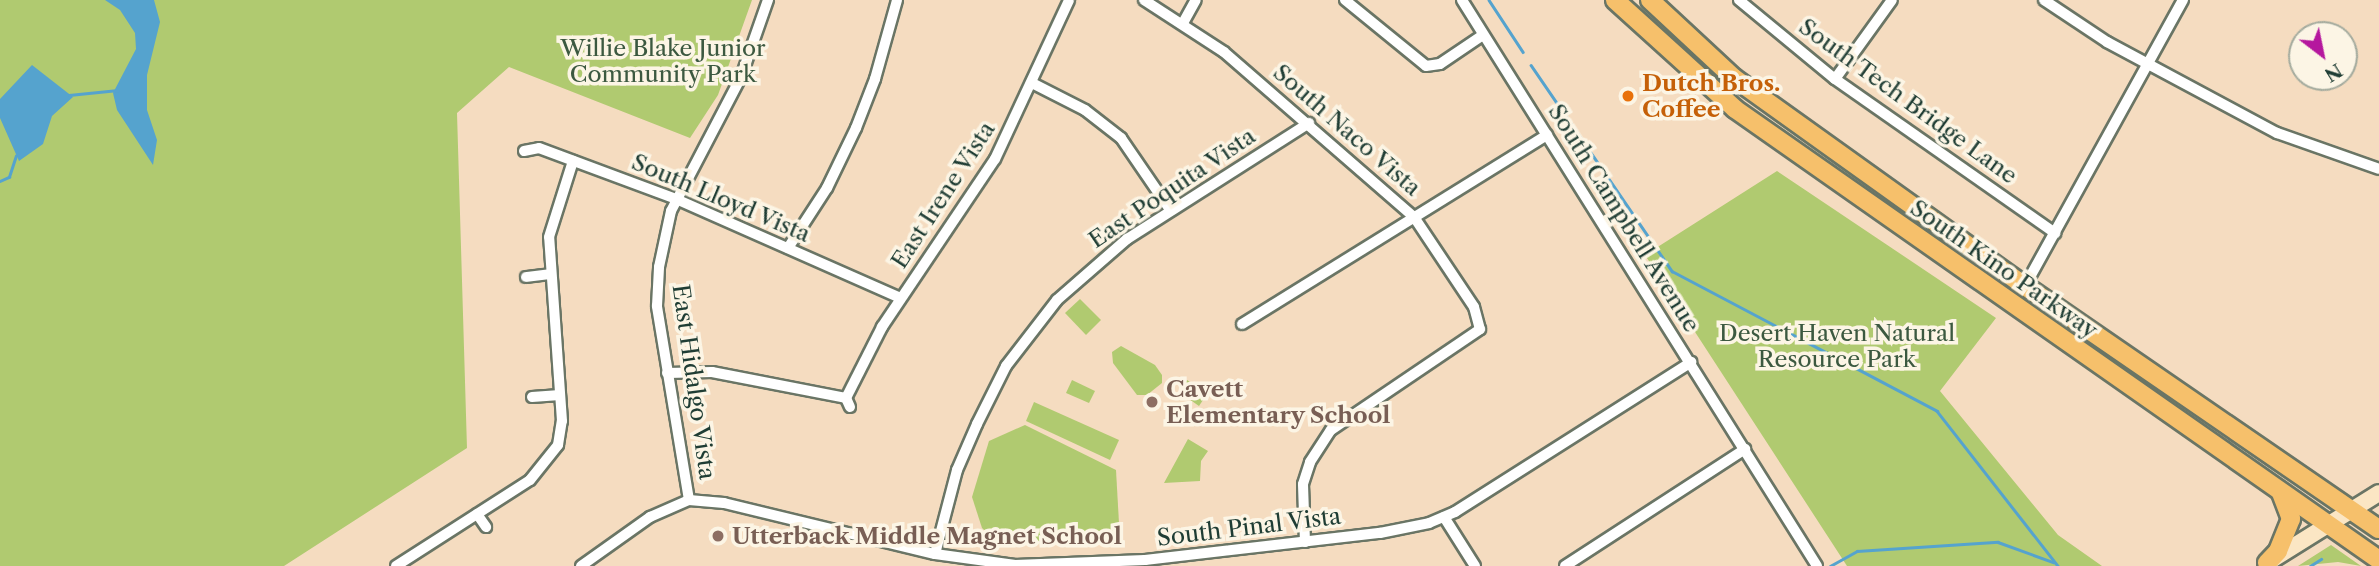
<!DOCTYPE html>
<html>
<head>
<meta charset="utf-8">
<style>
	body { margin:0 }
	#map { position:relative; width:2379px; height:566px; overflow:hidden; background:#f5dcc0; font-family:"Libre Caslon Text",serif }
	div>[style] { position:absolute }
	.green>* { inset:0; background:#b0ca70 }
	.water>* { inset:0; background:#55a3ce }
	.stream>* { height:2.5px; margin:-1.25px; padding:0 1.25px; transform-origin:1.25px; border-radius:1.25px; background:#55a3ce }
	.roads { filter:drop-shadow(2px 0 #6a7565) drop-shadow(-2px 0 #6a7565) drop-shadow(0 2px #6a7565) drop-shadow(0 -2px #6a7565) }
	.minor>* { height:10px; margin:-5px; padding:0 5px; transform-origin:5px; border-radius:5px; background:#fff }
	.secondary>* { height:16px; margin:-8px; padding:0 8px; transform-origin:8px; border-radius:8px; background:#fbe6c4 }
	.primary>* { height:18px; margin:-9px; padding:0 9px; transform-origin:9px; border-radius:9px; background:#f6c06b }
	.dots>* { width:19px; height:19px; translate:-50% -50%; box-sizing:border-box; border:4px solid #fcf5e5; border-radius:50% }
	span { translate:-50% -50%; white-space:nowrap; text-align:center; line-height:1.15; -webkit-text-stroke:7px #fcf5e5; paint-order:stroke }
	.park-label { font-size:23px; color:#3c5940 }
	.food-label { font-size:23px; color:#c56008; font-weight:700 }
	.left { translate:0 -50%; text-align:left }
	.street-label { font-size:23px; color:#1f3d34 }
	.education-label { font-size:23px; color:#785e54; font-weight:700 }
	.north { position:absolute; left:2288px; top:21px; width:70px; height:70px; box-sizing:border-box; background:#fcf5e5; border:2px solid #a4ab9e; border-radius:50%; rotate:148deg; font-size:19px; font-weight:700; line-height:28px; text-align:center; color:#1f3d34 }
	.north::after { content:''; display:block; margin:auto; width:24px; height:32px; background:#b5179e; clip-path:polygon(50% 0,100% 100%,50% 72%,0 100%) }
</style>
</head>
<body>
<div id="map">
	<div class="green">
		<div style="clip-path:polygon(0 0,752px 0,718px 95px,690px 138px,509px 67px,457px 113px,467px 448px,284px 566px,0 566px)"></div>
		<div style="clip-path:polygon(1777px 171px,1996px 318px,1940px 391px,2058px 535px,2102px 566px,1847px 566px,1645px 255px)"></div>
		<div style="clip-path:polygon(1080px 299px,1101px 320px,1086px 335px,1065px 313px)"></div>
		<div style="clip-path:polygon(1121px 346px,1155px 365px,1162px 375px,1162px 383px,1147px 395px,1137px 395px,1113px 363px,1112px 352px)"></div>
		<div style="clip-path:polygon(1072px 380px,1095px 391px,1089px 403px,1066px 393px)"></div>
		<div style="clip-path:polygon(1187px 380px,1207px 394px,1199px 406px,1179px 392px)"></div>
		<div style="clip-path:polygon(1034px 402px,1119px 440px,1110px 460px,1026px 421px)"></div>
		<div style="clip-path:polygon(1025px 425px,1116px 470px,1119px 523px,1104px 540px,997px 542px,982px 528px,972px 497px,989px 441px)"></div>
		<div style="clip-path:polygon(1188px 439px,1208px 451px,1201px 461px,1200px 481px,1164px 483px)"></div>
		<div style="clip-path:polygon(2331px 545px,2361px 566px,2338px 562px,2298px 566px)"></div>
	</div>
	<div class="water">
		<div style="clip-path:polygon(105px 0,154px 0,160px 22px,147px 75px,147px 110px,157px 140px,153px 165px,117px 110px,113px 93px,136px 49px,135px 33px,120px 10px)"></div>
		<div style="clip-path:polygon(32px 65px,73px 97px,52px 116px,43px 144px,19px 161px,0 118px,0 99px)"></div>
	</div>
	<div class="stream">
		<div style="left:1489px;top:0;width:62px;rotate:56.8deg"></div>
		<div style="left:1531px;top:65px;width:250px;rotate:55.6deg"></div>
		<div style="left:1672px;top:271px;width:300px;rotate:27.8deg"></div>
		<div style="left:1937px;top:411px;width:197px;rotate:52deg"></div>
		<div style="left:69px;top:95px;width:49px;rotate:-5.8deg"></div>
		<div style="left:0;top:181px;width:10px;rotate:-24deg"></div>
		<div style="left:9px;top:177px;width:22px;rotate:-72deg"></div>
		<div style="left:1830px;top:566px;width:31px;rotate:-29deg"></div>
		<div style="left:1857px;top:551px;width:141px;rotate:-3.7deg"></div>
		<div style="left:1998px;top:542px;width:59px;rotate:20deg"></div>
		<div style="left:2310px;top:566px;width:13px;rotate:-32deg"></div>
	</div>
	<div class="roads">
		<div class="minor">
			<div style="left:1144px;top:0;width:95px;rotate:33deg"></div>
			<div style="left:1224px;top:52px;width:252px;rotate:41deg"></div>
			<div style="left:1414px;top:217px;width:108px;rotate:56.3deg"></div>
			<div style="left:1474px;top:307px;width:23px;rotate:75deg"></div>
			<div style="left:1345px;top:0;width:104px;rotate:39.2deg"></div>
			<div style="left:1426px;top:66px;width:14px;rotate:-8deg"></div>
			<div style="left:1440px;top:64px;width:52px;rotate:-34deg"></div>
			<div style="left:1462px;top:0;width:668px;rotate:57.9deg"></div>
			<div style="left:1739px;top:0;width:124px;rotate:39.5deg"></div>
			<div style="left:1835px;top:79px;width:269px;rotate:35deg"></div>
			<div style="left:2044px;top:0;width:76px;rotate:33.7deg"></div>
			<div style="left:2107px;top:42px;width:193px;rotate:28.2deg"></div>
			<div style="left:2277px;top:133px;width:108px;rotate:19.4deg"></div>
			<div style="left:1183px;top:23px;width:26px;rotate:-61deg"></div>
			<div style="left:1835px;top:79px;width:97px;rotate:-54.2deg"></div>
			<div style="left:1032px;top:83px;width:59px;rotate:27deg"></div>
			<div style="left:1085px;top:110px;width:46px;rotate:37.9deg"></div>
			<div style="left:1121px;top:138px;width:88px;rotate:55.6deg"></div>
			<div style="left:524px;top:151px;width:15px;rotate:-11deg"></div>
			<div style="left:539px;top:148px;width:146px;rotate:20.4deg"></div>
			<div style="left:676px;top:199px;width:245px;rotate:23.8deg"></div>
			<div style="left:788px;top:248px;width:72px;rotate:-57deg"></div>
			<div style="left:827px;top:188px;width:67px;rotate:-64.2deg"></div>
			<div style="left:856px;top:128px;width:53px;rotate:-68.8deg"></div>
			<div style="left:875px;top:79px;width:82px;rotate:-74.4deg"></div>
			<div style="left:526px;top:277px;width:25px;rotate:-7deg"></div>
			<div style="left:2025px;top:286px;width:327px;rotate:-61.1deg"></div>
			<div style="left:1242px;top:324px;width:359px;rotate:-31.8deg"></div>
			<div style="left:667px;top:373px;width:45px;rotate:-1.3deg"></div>
			<div style="left:712px;top:372px;width:136px;rotate:11deg"></div>
			<div style="left:532px;top:397px;width:28px;rotate:-4deg"></div>
			<div style="left:850px;top:407px;width:10px;rotate:-114deg"></div>
			<div style="left:846px;top:398px;width:80px;rotate:-63.1deg"></div>
			<div style="left:882px;top:327px;width:202px;rotate:-56.1deg"></div>
			<div style="left:995px;top:159px;width:175px;rotate:-65deg"></div>
			<div style="left:689px;top:500px;width:197px;rotate:-99.4deg"></div>
			<div style="left:657px;top:306px;width:39px;rotate:-87deg"></div>
			<div style="left:659px;top:267px;width:57px;rotate:-77.9deg"></div>
			<div style="left:671px;top:211px;width:151px;rotate:-62.4deg"></div>
			<div style="left:741px;top:77px;width:82px;rotate:-70.7deg"></div>
			<div style="left:477px;top:514px;width:16px;rotate:55deg"></div>
			<div style="left:1444px;top:517px;width:58px;rotate:57.7deg"></div>
			<div style="left:1305px;top:542px;width:58px;rotate:-92deg"></div>
			<div style="left:1303px;top:484px;width:23px;rotate:-72deg"></div>
			<div style="left:1310px;top:462px;width:38px;rotate:-57deg"></div>
			<div style="left:1331px;top:430px;width:180px;rotate:-34.1deg"></div>
			<div style="left:935px;top:554px;width:87px;rotate:-75.3deg"></div>
			<div style="left:957px;top:470px;width:50px;rotate:-66.5deg"></div>
			<div style="left:977px;top:424px;width:65px;rotate:-63.4deg"></div>
			<div style="left:1006px;top:366px;width:83px;rotate:-52.3deg"></div>
			<div style="left:1057px;top:300px;width:93px;rotate:-41.1deg"></div>
			<div style="left:1127px;top:239px;width:216px;rotate:-32.5deg"></div>
			<div style="left:396px;top:566px;width:159px;rotate:-32.7deg"></div>
			<div style="left:530px;top:480px;width:45px;rotate:-51.3deg"></div>
			<div style="left:558px;top:445px;width:24px;rotate:-81deg"></div>
			<div style="left:562px;top:421px;width:184px;rotate:-94deg"></div>
			<div style="left:549px;top:237px;width:80px;rotate:-72.5deg"></div>
			<div style="left:581px;top:566px;width:85px;rotate:-35.4deg"></div>
			<div style="left:650px;top:517px;width:43px;rotate:-23.6deg"></div>
			<div style="left:689px;top:500px;width:35px;rotate:5deg"></div>
			<div style="left:724px;top:503px;width:217px;rotate:13.6deg"></div>
			<div style="left:935px;top:554px;width:81px;rotate:7.8deg"></div>
			<div style="left:1015px;top:565px;width:130px;rotate:-2.2deg"></div>
			<div style="left:1145px;top:560px;width:237px;rotate:-6.6deg"></div>
			<div style="left:1380px;top:533px;width:50px;rotate:-11.5deg"></div>
			<div style="left:1429px;top:523px;width:28px;rotate:-23deg"></div>
			<div style="left:1455px;top:512px;width:280px;rotate:-32.4deg"></div>
			<div style="left:1565px;top:566px;width:215px;rotate:-33deg"></div>
		</div>
		<div class="secondary">
			<div style="left:2270px;top:561px;width:128px;rotate:-32deg"></div>
		</div>
		<div class="primary">
			<div style="left:1615px;top:0;width:162px;rotate:42.2deg"></div>
			<div style="left:1735px;top:109px;width:786px;rotate:35deg"></div>
			<div style="left:1650px;top:0;width:115px;rotate:42.9deg"></div>
			<div style="left:1734px;top:78px;width:358px;rotate:35.6deg"></div>
			<div style="left:2025px;top:286px;width:429px;rotate:34.5deg"></div>
			<div style="left:2267px;top:563px;width:16px;rotate:-47deg"></div>
			<div style="left:2278px;top:551px;width:35px;rotate:-68deg"></div>
			<div style="left:2291px;top:519px;width:28px;rotate:-111deg"></div>
		</div>
	</div>
	<div class="dots">
		<div style="left:1628px;top:96px;background:#e8710a"></div>
		<div style="left:1152px;top:402px;background:#8d6e63"></div>
		<div style="left:718px;top:536px;background:#8d6e63"></div>
	</div>
	<div class="park-label">
		<span style="left:663px;top:61px">Willie Blake Junior<br>Community Park</span>
		<span style="left:1837px;top:346px">Desert Haven Natural<br>Resource Park</span>
	</div>
	<div class="food-label">
		<span class="left" style="left:1642px;top:96px">Dutch Bros.<br>Coffee</span>
	</div>
	<div class="street-label">
		<span style="left:1908px;top:101px;rotate:36deg">South Tech Bridge Lane</span>
		<span style="left:1347px;top:130px;rotate:41deg">South Naco Vista</span>
		<span style="left:1172px;top:188px;rotate:-34deg">East Poquita Vista</span>
		<span style="left:943px;top:195px;rotate:-57deg">East Irene Vista</span>
		<span style="left:721px;top:198px;rotate:23deg">South Lloyd Vista</span>
		<span style="left:1624px;top:218px;rotate:58deg">South Campbell Avenue</span>
		<span style="left:2004px;top:269px;rotate:35deg">South Kino Parkway</span>
		<span style="left:694px;top:382px;rotate:82deg">East Hidalgo Vista</span>
		<span style="left:1249px;top:527px;rotate:-7deg">South Pinal Vista</span>
	</div>
	<div class="education-label">
		<span class="left" style="left:1166px;top:402px">Cavett<br>Elementary School</span>
		<span class="left" style="left:732px;top:536px">Utterback Middle Magnet School</span>
	</div>
	<div class="north">N</div>
</div>
</body>
</html>
